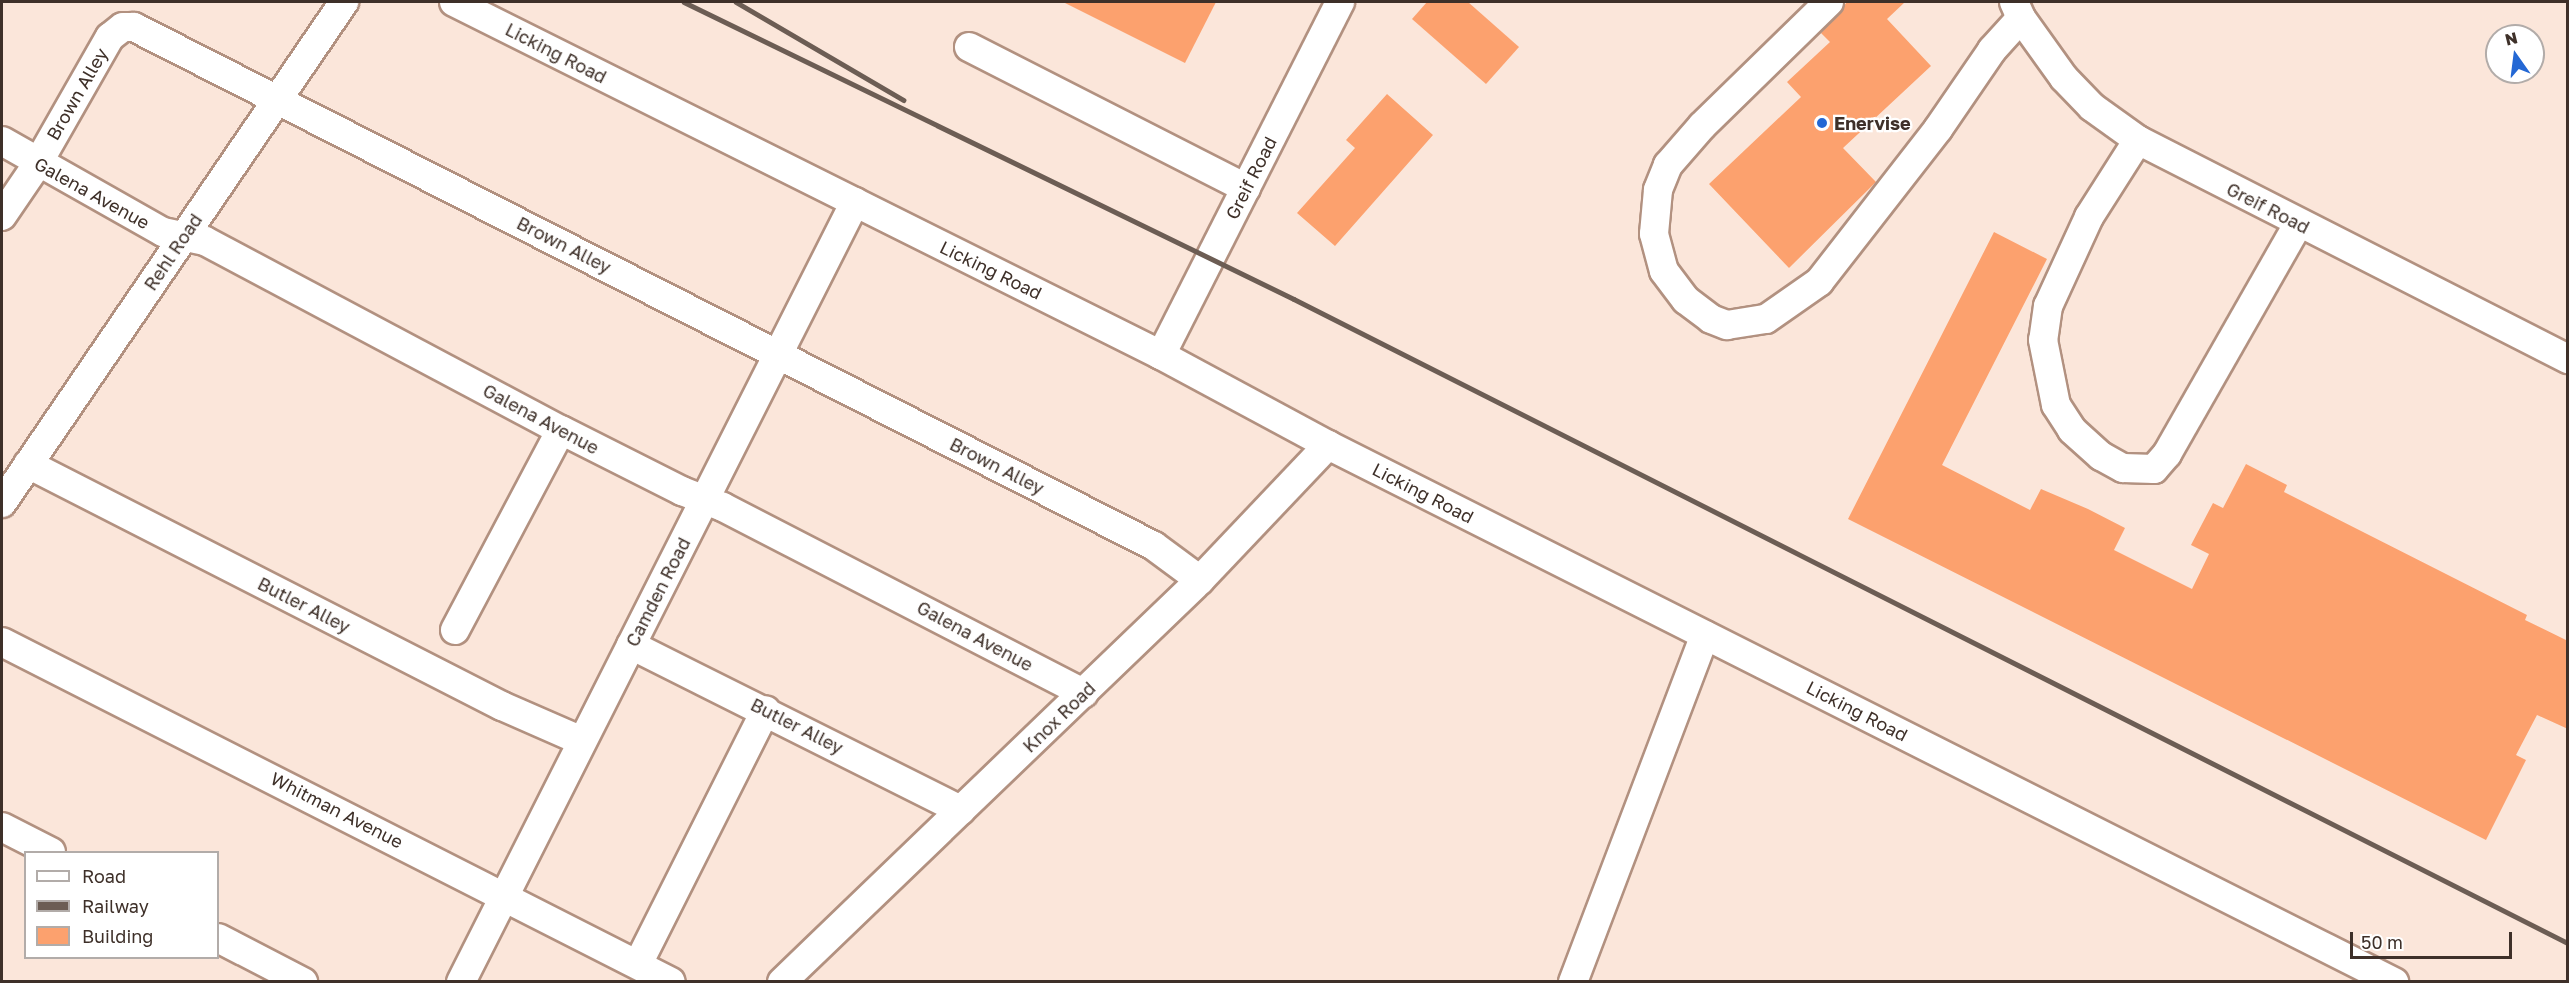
<!DOCTYPE html>
<html>
<head>
<meta charset="utf-8">
<style>
	body { margin:0 }
	#map { position:relative; width:2569px; height:983px; overflow:hidden; background:#fbe6da; font-family:"Golos Text",sans-serif }
	div>[style] { position:absolute }
	.building>* { inset:0; background:#fca16e }
	.roads { filter:drop-shadow(2px 0 #b29180) drop-shadow(-2px 0 #b29180) drop-shadow(0 2px #b29180) drop-shadow(0 -2px #b29180) }
	.minor>* { height:28px; margin:-14px; padding:0 14px; transform-origin:14px; border-radius:14px; background:#fff }
	.rail>* { height:4.5px; margin:-2.25px; padding:0 2.25px; transform-origin:2.25px; border-radius:2.25px; background:#6c5d54 }
	.dots>* { width:16px; height:16px; translate:-50% -50%; box-sizing:border-box; border:3px solid #fff; border-radius:50% }
	span { translate:-50% -50%; white-space:nowrap; text-align:center; line-height:1.15; -webkit-text-stroke:4.5px #fff; paint-order:stroke }
	.street-label { font-size:18px; color:#3e3029 }
	.poi-label { font-size:18px; color:#3e3029; font-weight:700 }
	.left { translate:0 -50%; text-align:left }
	.frame { position:absolute; inset:0; border:3px solid #3e3029; pointer-events:none }
	.legend { position:absolute; left:24px; top:851px; width:195px; height:108px; box-sizing:border-box; background:#fff; border:2px solid #b2aca9; margin:0; padding:8px 10px; list-style:none; font-size:18px; color:#3e3029 }
	.legend li { display:flex; align-items:center; gap:12px; height:30px }
	.legend b { width:30px; border:2px solid #b2aca9 }
	.north { position:absolute; left:2485px; top:24px; width:60px; height:60px; box-sizing:border-box; background:#fff; border:2px solid #b2aca9; border-radius:50%; rotate:346deg; font-size:16px; font-weight:700; line-height:24px; text-align:center; color:#3e3029 }
	.north::after { content:''; display:block; margin:auto; width:21px; height:27px; background:#2468d4; clip-path:polygon(50% 0,100% 100%,50% 72%,0 100%) }
	.scale { position:absolute; left:2350px; top:932px; width:162px; height:27px; box-sizing:border-box; border:3px solid #3e3029; border-top:0; padding-left:8px; font-size:18px; line-height:21px; white-space:nowrap; color:#3e3029; -webkit-text-stroke:4px #fff; paint-order:stroke }
</style>
</head>
<body>
<div id="map">
	<div class="building">
		<div style="clip-path:polygon(1063px 2px,1216px 2px,1185px 63px)"></div>
		<div style="clip-path:polygon(1427px 2px,1468px 2px,1519px 47px,1486px 84px,1412px 19px)"></div>
		<div style="clip-path:polygon(1847px 2px,1905px 2px,1887px 19px,1931px 66px,1843px 148px,1876px 182px,1789px 268px,1709px 184px,1801px 97px,1787px 82px,1830px 42px,1821px 33px)"></div>
		<div style="clip-path:polygon(1387px 94px,1433px 135px,1335px 246px,1297px 213px,1355px 148px,1346px 140px)"></div>
		<div style="clip-path:polygon(1994px 232px,2047px 259px,1942px 465px,2030px 510px,2041px 489px,2088px 509px,2125px 528px,2114px 550px,2192px 589px,2209px 554px,2191px 545px,2213px 503px,2223px 508px,2246px 464px,2287px 485px,2284px 492px,2527px 615px,2525px 620px,2568px 641px,2568px 729px,2537px 715px,2516px 755px,2526px 760px,2486px 840px,1848px 519px)"></div>
	</div>
	<div class="roads">
		<div class="minor">
			<div style="left:454px;top:2px;width:790px;rotate:26.53deg"></div>
			<div style="left:1161px;top:355px;width:190px;rotate:28.3deg"></div>
			<div style="left:1328px;top:445px;width:1194px;rotate:26.74deg"></div>
			<div style="left:1829px;top:2px;width:177px;rotate:135.7deg"></div>
			<div style="left:1702px;top:126px;width:52px;rotate:131.1deg"></div>
			<div style="left:1668px;top:165px;width:27px;rotate:112deg"></div>
			<div style="left:1658px;top:190px;width:44px;rotate:95.2deg"></div>
			<div style="left:1654px;top:234px;width:38px;rotate:75deg"></div>
			<div style="left:1664px;top:271px;width:36px;rotate:53deg"></div>
			<div style="left:1686px;top:300px;width:31px;rotate:37deg"></div>
			<div style="left:1711px;top:319px;width:17px;rotate:21deg"></div>
			<div style="left:1727px;top:325px;width:39px;rotate:-9deg"></div>
			<div style="left:1766px;top:319px;width:65px;rotate:-34.9deg"></div>
			<div style="left:1819px;top:282px;width:194px;rotate:-52.1deg"></div>
			<div style="left:1938px;top:129px;width:96px;rotate:-55.6deg"></div>
			<div style="left:1992px;top:50px;width:43px;rotate:-47.8deg"></div>
			<div style="left:2014px;top:2px;width:17px;rotate:66deg"></div>
			<div style="left:2021px;top:18px;width:74px;rotate:54.4deg"></div>
			<div style="left:2064px;top:78px;width:40px;rotate:46deg"></div>
			<div style="left:2092px;top:107px;width:57px;rotate:35.7deg"></div>
			<div style="left:2138px;top:140px;width:483px;rotate:27deg"></div>
			<div style="left:969px;top:47px;width:311px;rotate:27deg"></div>
			<div style="left:2138px;top:140px;width:91px;rotate:122.5deg"></div>
			<div style="left:2089px;top:217px;width:98px;rotate:114.7deg"></div>
			<div style="left:2048px;top:306px;width:34px;rotate:98deg"></div>
			<div style="left:2043px;top:340px;width:66px;rotate:78.7deg"></div>
			<div style="left:2056px;top:405px;width:30px;rotate:57deg"></div>
			<div style="left:2072px;top:430px;width:39px;rotate:42deg"></div>
			<div style="left:2101px;top:456px;width:25px;rotate:29deg"></div>
			<div style="left:2123px;top:468px;width:31px;rotate:2deg"></div>
			<div style="left:2154px;top:469px;width:20px;rotate:-49deg"></div>
			<div style="left:2167px;top:454px;width:265px;rotate:-60.3deg"></div>
			<div style="left:2px;top:141px;width:185px;rotate:29.5deg"></div>
			<div style="left:163px;top:232px;width:43px;rotate:12.1deg"></div>
			<div style="left:205px;top:241px;width:403px;rotate:28deg"></div>
			<div style="left:561px;top:430px;width:136px;rotate:26.8deg"></div>
			<div style="left:682px;top:491px;width:44px;rotate:21.3deg"></div>
			<div style="left:723px;top:507px;width:406px;rotate:27.3deg"></div>
			<div style="left:2px;top:216px;width:64px;rotate:-55.8deg"></div>
			<div style="left:38px;top:163px;width:145px;rotate:-60.3deg"></div>
			<div style="left:110px;top:37px;width:16px;rotate:-38deg"></div>
			<div style="left:123px;top:27px;width:11px"></div>
			<div style="left:134px;top:27px;width:1144px;rotate:26.97deg"></div>
			<div style="left:1154px;top:546px;width:57px;rotate:36.5deg"></div>
			<div style="left:1161px;top:355px;width:396px;rotate:-63.1deg"></div>
			<div style="left:28px;top:464px;width:532px;rotate:27.05deg"></div>
			<div style="left:502px;top:706px;width:87px;rotate:23.6deg"></div>
			<div style="left:2px;top:503px;width:607px;rotate:-55.68deg"></div>
			<div style="left:455px;top:630px;width:226px;rotate:-62.1deg"></div>
			<div style="left:2px;top:642px;width:750px;rotate:26.94deg"></div>
			<div style="left:631px;top:645px;width:369px;rotate:26.6deg"></div>
			<div style="left:2px;top:827px;width:55px;rotate:27deg"></div>
			<div style="left:218px;top:938px;width:96px;rotate:27.4deg"></div>
			<div style="left:638px;top:964px;width:284px;rotate:-63.3deg"></div>
			<div style="left:461px;top:982px;width:874px;rotate:-63.2deg"></div>
			<div style="left:782px;top:982px;width:580px;rotate:-43.88deg"></div>
			<div style="left:1200px;top:580px;width:186px;rotate:-46.5deg"></div>
			<div style="left:1573px;top:982px;width:371px;rotate:-69.2deg"></div>
		</div>
	</div>
	<div class="rail">
		<div style="left:684px;top:2px;width:678px;rotate:25.96deg"></div>
		<div style="left:1294px;top:299px;width:1428px;rotate:26.82deg"></div>
		<div style="left:736px;top:2px;width:194px;rotate:30.3deg"></div>
	</div>
	<div class="dots">
		<div style="left:1822px;top:123px;background:#2468d4"></div>
	</div>
	<div class="street-label">
		<span style="left:556px;top:53px;rotate:27deg">Licking Road</span>
		<span style="left:77px;top:94px;rotate:-60deg">Brown Alley</span>
		<span style="left:1251px;top:178px;rotate:-63deg">Greif Road</span>
		<span style="left:92px;top:193px;rotate:29deg">Galena Avenue</span>
		<span style="left:2268px;top:208px;rotate:27deg">Greif Road</span>
		<span style="left:564px;top:245px;rotate:27deg">Brown Alley</span>
		<span style="left:173px;top:252px;rotate:-56deg">Rehl Road</span>
		<span style="left:991px;top:270px;rotate:26deg">Licking Road</span>
		<span style="left:541px;top:419px;rotate:28deg">Galena Avenue</span>
		<span style="left:997px;top:466px;rotate:27deg">Brown Alley</span>
		<span style="left:1423px;top:493px;rotate:27deg">Licking Road</span>
		<span style="left:658px;top:592px;rotate:-63deg">Camden Road</span>
		<span style="left:304px;top:605px;rotate:27deg">Butler Alley</span>
		<span style="left:975px;top:636px;rotate:28deg">Galena Avenue</span>
		<span style="left:1857px;top:711px;rotate:27deg">Licking Road</span>
		<span style="left:1059px;top:717px;rotate:-44deg">Knox Road</span>
		<span style="left:797px;top:726px;rotate:27deg">Butler Alley</span>
		<span style="left:337px;top:810px;rotate:27deg">Whitman Avenue</span>
	</div>
	<div class="poi-label">
		<span class="left" style="left:1834px;top:123px">Enervise</span>
	</div>
	<div class="frame"></div>
	<ul class="legend">
	<li><b style="height:8px;background:#fff"></b>Road</li>
	<li><b style="height:8px;background:#6c5d54"></b>Railway</li>
	<li><b style="height:16px;background:#fca16e"></b>Building</li>
	</ul>
	<div class="north">N</div>
	<div class="scale">50 m</div>
</div>
</body>
</html>
